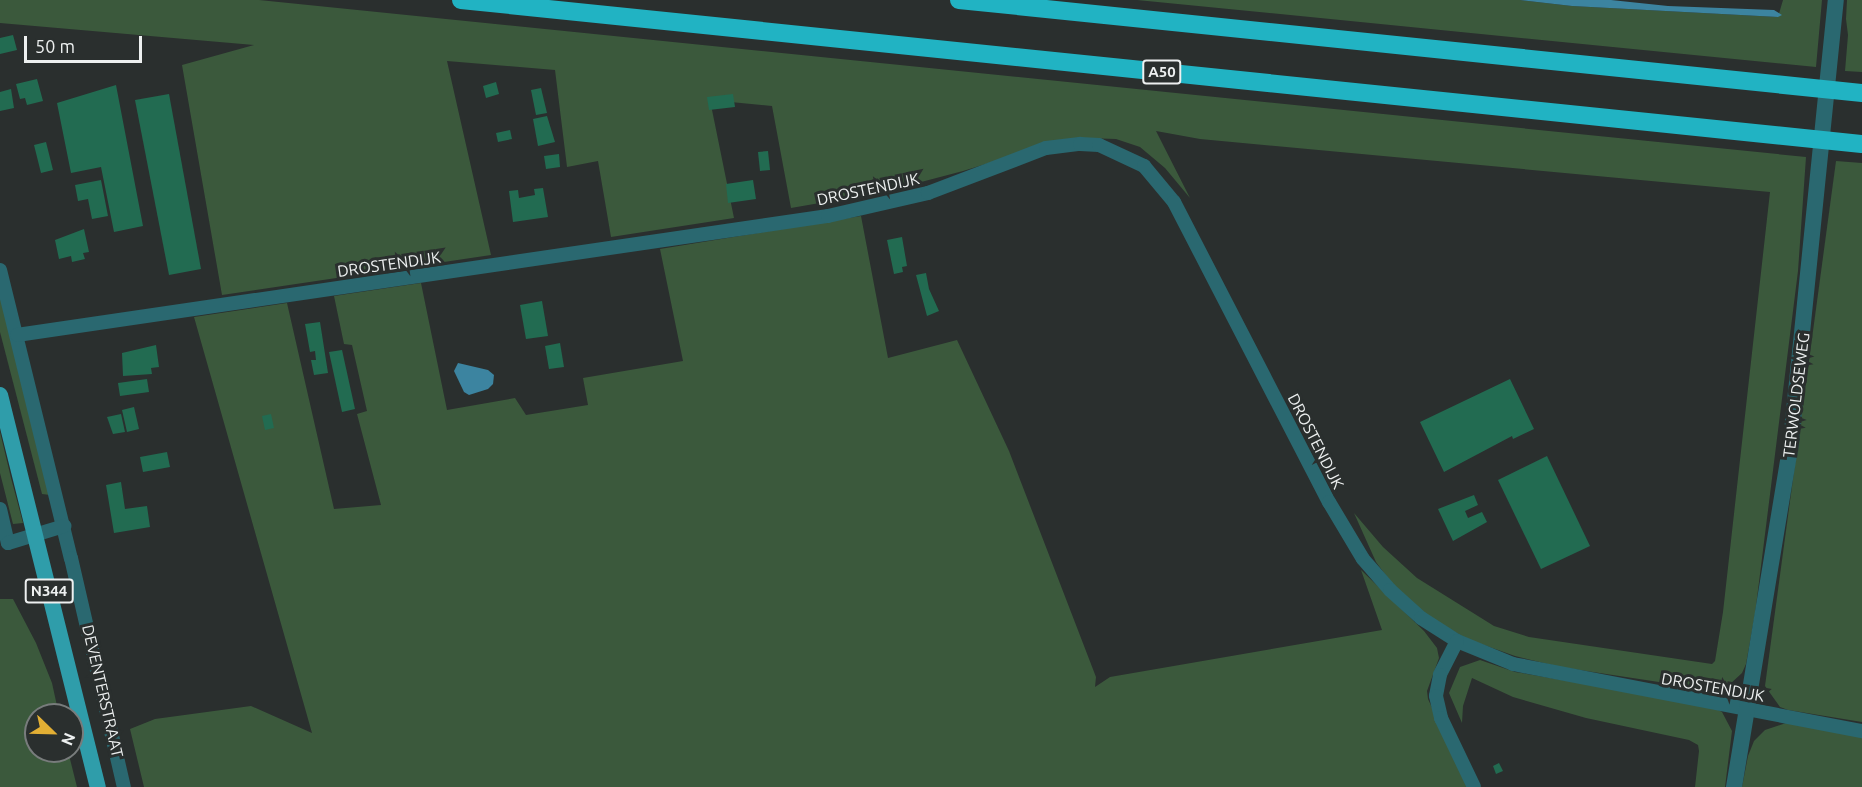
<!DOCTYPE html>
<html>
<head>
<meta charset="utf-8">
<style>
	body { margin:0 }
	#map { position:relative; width:1862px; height:787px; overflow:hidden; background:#2a2f2e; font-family:Ubuntu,sans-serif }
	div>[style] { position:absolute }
	.green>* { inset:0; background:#3b593c }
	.water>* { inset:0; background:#3c84a0 }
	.building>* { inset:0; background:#226b51 }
	.minor>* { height:14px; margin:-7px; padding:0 7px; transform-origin:7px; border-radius:7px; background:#2a6870 }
	.tertiary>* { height:16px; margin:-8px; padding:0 8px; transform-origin:8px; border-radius:8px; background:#2a6870 }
	.primary>* { height:16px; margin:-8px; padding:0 8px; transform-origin:8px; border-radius:8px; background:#2f9daa }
	.motorway>* { height:18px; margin:-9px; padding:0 9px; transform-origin:9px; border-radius:9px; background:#21b3c3 }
	span { translate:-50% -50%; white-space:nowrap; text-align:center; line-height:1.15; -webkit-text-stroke:6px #2a2f2e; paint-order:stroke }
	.shield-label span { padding:2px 4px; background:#2a2f2e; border:2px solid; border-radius:4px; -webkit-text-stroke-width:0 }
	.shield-label { font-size:15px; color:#edf0f0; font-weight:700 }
	.street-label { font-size:16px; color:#edf0f0 }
	.north { position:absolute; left:24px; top:703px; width:60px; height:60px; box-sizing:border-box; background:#2a2f2e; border:2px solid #787c7c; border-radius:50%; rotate:113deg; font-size:16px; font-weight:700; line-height:24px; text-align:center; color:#edf0f0 }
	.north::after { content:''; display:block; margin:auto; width:21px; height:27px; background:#e2af34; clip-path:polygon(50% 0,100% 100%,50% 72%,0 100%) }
	.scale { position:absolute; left:24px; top:36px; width:118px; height:27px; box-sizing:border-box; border:3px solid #edf0f0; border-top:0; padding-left:8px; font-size:18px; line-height:21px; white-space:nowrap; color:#edf0f0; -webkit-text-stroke:4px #2a2f2e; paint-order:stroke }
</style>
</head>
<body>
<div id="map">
	<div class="green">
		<div style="clip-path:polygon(0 0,259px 0,1806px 157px,1798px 271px,1755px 614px,1746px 664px,1742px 673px,1729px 685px,1705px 689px,1560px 667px,1515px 656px,1467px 639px,1428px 616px,1393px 585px,1376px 562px,1354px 513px,1383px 547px,1417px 578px,1494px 626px,1529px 637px,1712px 664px,1715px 661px,1723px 612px,1770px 192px,1200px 139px,1156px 131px,1190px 198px,1165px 168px,1140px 147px,1116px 139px,1085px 138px,1041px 147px,963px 171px,883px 192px,791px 208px,772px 106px,710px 100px,734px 218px,611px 237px,598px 161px,567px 167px,555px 70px,447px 61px,491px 255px,222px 295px,182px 65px,254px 45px,0 23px)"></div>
		<div style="clip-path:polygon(1137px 0,1520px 0,1572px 6px,1778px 17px,1783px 0,1822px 0,1816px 67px)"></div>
		<div style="clip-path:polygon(1847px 0,1862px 0,1862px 72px,1845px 71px,1848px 35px,1846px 19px)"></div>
		<div style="clip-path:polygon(1836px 161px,1862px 163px,1862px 722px,1788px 710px,1780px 707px,1765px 686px)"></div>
		<div style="clip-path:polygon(861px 216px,888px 358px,957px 340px,1009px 451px,1096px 677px,1095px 687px,1110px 677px,1382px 630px,1361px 570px,1424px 631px,1437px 648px,1439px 658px,1427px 691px,1428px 699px,1469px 787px,144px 787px,130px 729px,155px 719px,251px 706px,312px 733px,194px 317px,287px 303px,334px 509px,381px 505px,357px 414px,367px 411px,352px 345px,344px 344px,334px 296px,421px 283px,447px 410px,515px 398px,526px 415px,588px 405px,583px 378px,683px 361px,660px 249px)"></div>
		<div style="clip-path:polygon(0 292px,50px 495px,42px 494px,0 332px)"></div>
		<div style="clip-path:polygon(0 432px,11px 478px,23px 523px,13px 524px,0 473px)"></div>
		<div style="clip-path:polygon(0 599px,13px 599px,36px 643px,52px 683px,59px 715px,36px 715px,36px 751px,68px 751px,77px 787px,0 787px)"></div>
		<div style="clip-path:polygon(1480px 660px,1515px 672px,1709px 705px,1722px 712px,1732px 731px,1725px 787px,1695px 787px,1699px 751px,1698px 745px,1689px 740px,1586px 718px,1513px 697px,1472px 678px,1463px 706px,1462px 723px,1449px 693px,1460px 667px)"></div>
		<div style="clip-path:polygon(1786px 723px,1862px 737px,1862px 787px,1742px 787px,1748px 756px,1754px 741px,1765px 730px)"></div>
	</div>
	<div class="water">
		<div style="clip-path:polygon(1520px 0,1611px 0,1668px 6px,1774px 10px,1782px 15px,1778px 17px,1572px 6px)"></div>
		<div style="clip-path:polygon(458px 363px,488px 370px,494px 375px,493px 384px,488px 389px,469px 395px,464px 392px,454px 371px)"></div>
	</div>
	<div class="building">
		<div style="clip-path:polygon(13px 35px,17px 50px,0 54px,0 38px)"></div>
		<div style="clip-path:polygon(37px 79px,43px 101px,27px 105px,25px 98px,20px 99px,16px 84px)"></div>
		<div style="clip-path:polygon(496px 82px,499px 94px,486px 98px,483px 86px)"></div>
		<div style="clip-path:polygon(116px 85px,143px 226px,114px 232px,101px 167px,71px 173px,57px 103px)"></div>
		<div style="clip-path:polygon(541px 88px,547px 113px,536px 115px,531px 90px)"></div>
		<div style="clip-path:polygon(11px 89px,14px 108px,0 111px,0 92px)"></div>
		<div style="clip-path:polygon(169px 94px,201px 269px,169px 275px,135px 100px)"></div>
		<div style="clip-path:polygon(733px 94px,735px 107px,709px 110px,707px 97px)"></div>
		<div style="clip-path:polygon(547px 116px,555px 142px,538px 146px,533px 119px)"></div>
		<div style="clip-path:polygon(510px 130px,512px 139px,498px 142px,496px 133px)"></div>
		<div style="clip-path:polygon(46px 142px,53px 170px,41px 173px,34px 145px)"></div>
		<div style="clip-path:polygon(768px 151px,770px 170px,760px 171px,758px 152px)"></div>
		<div style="clip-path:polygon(559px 154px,560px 167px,546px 169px,544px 156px)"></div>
		<div style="clip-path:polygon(101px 180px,108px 216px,92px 219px,88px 199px,78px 201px,75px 185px)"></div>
		<div style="clip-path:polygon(753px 180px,756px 199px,728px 203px,726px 184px)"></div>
		<div style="clip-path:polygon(543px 188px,548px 217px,513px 222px,509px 191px,518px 190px,519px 198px,535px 195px,534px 189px)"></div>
		<div style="clip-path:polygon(84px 229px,89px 252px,83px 253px,85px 259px,72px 262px,71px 256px,59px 259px,55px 240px)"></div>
		<div style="clip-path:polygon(902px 237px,907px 266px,902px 267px,903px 272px,894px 274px,887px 240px)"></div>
		<div style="clip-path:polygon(926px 273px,929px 289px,939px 311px,927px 316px,916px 275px)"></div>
		<div style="clip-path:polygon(542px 301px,548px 336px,526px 339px,520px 305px)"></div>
		<div style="clip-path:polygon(320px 322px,328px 373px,314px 375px,311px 360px,316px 360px,315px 351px,310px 352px,305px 324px)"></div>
		<div style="clip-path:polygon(560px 343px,564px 367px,549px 369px,545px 346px)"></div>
		<div style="clip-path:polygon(156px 345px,159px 367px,151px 368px,152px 374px,123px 376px,122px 353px)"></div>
		<div style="clip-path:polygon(342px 350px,355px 409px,342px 412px,329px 352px)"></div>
		<div style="clip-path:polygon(147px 379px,149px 392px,120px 396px,118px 383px)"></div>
		<div style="clip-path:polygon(1510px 379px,1534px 429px,1513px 439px,1512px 436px,1444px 472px,1420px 422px)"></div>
		<div style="clip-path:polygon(134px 407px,139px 429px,127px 432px,122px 410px)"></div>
		<div style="clip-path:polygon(121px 414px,125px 432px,113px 434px,107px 417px)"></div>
		<div style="clip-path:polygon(271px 414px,274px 428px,265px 430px,262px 416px)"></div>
		<div style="clip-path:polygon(167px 452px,170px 467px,143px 472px,140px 457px)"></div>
		<div style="clip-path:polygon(1547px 456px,1590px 546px,1541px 569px,1498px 480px)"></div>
		<div style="clip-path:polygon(121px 482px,125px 509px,147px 506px,150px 527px,114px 533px,106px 485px)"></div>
		<div style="clip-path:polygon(1474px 495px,1478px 505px,1465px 511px,1468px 518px,1482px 512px,1487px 522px,1453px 541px,1438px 509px)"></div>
		<div style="clip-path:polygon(1499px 763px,1503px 771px,1496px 774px,1493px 766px)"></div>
	</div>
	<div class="minor">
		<div style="left:0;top:270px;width:297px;rotate:76.2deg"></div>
		<div style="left:71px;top:558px;width:235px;rotate:77deg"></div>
		<div style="left:17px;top:335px;width:820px;rotate:-8.35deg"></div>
		<div style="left:828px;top:216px;width:103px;rotate:-13deg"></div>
		<div style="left:928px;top:193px;width:126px;rotate:-20.9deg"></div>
		<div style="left:1046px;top:148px;width:34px;rotate:-7deg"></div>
		<div style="left:1080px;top:144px;width:19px;rotate:3deg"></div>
		<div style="left:1099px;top:145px;width:50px;rotate:25deg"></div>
		<div style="left:1144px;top:166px;width:47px;rotate:50.2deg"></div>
		<div style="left:1174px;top:202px;width:338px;rotate:62.7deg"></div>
		<div style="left:1329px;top:502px;width:66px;rotate:59.2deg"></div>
		<div style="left:1363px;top:559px;width:41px;rotate:48.9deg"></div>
		<div style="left:1390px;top:590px;width:42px;rotate:42.1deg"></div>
		<div style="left:1421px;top:618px;width:43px;rotate:32.6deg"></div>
		<div style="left:1457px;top:641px;width:61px;rotate:22.3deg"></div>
		<div style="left:1513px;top:664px;width:355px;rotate:10.9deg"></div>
		<div style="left:0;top:509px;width:35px;rotate:77deg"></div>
		<div style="left:8px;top:543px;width:59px;rotate:-16.9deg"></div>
		<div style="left:1457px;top:641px;width:38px;rotate:117deg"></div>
		<div style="left:1440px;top:675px;width:21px;rotate:101deg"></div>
		<div style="left:1436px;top:696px;width:23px;rotate:77deg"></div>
		<div style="left:1441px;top:718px;width:76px;rotate:64.4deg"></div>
	</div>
	<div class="tertiary">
		<div style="left:1734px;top:787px;width:351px;rotate:-80.6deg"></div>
		<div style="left:1791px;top:441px;width:443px;rotate:-84.2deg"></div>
	</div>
	<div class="primary">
		<div style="left:0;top:395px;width:404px;rotate:76deg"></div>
	</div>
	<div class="motorway">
		<div style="left:461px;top:0;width:1408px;rotate:5.87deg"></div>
		<div style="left:959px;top:0;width:908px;rotate:5.88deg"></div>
	</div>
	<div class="shield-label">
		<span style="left:1162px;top:72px">A50</span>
		<span style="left:49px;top:591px">N344</span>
	</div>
	<div class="street-label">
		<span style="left:868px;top:189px;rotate:-12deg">DROSTENDIJK</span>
		<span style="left:389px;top:264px;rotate:-8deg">DROSTENDIJK</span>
		<span style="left:1796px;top:395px;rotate:-83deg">TERWOLDSEWEG</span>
		<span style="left:1316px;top:441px;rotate:63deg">DROSTENDIJK</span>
		<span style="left:1713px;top:687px;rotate:10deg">DROSTENDIJK</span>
		<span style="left:103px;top:691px;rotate:77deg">DEVENTERSTRAAT</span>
	</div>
	<div class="north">N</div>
	<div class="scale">50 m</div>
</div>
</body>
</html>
